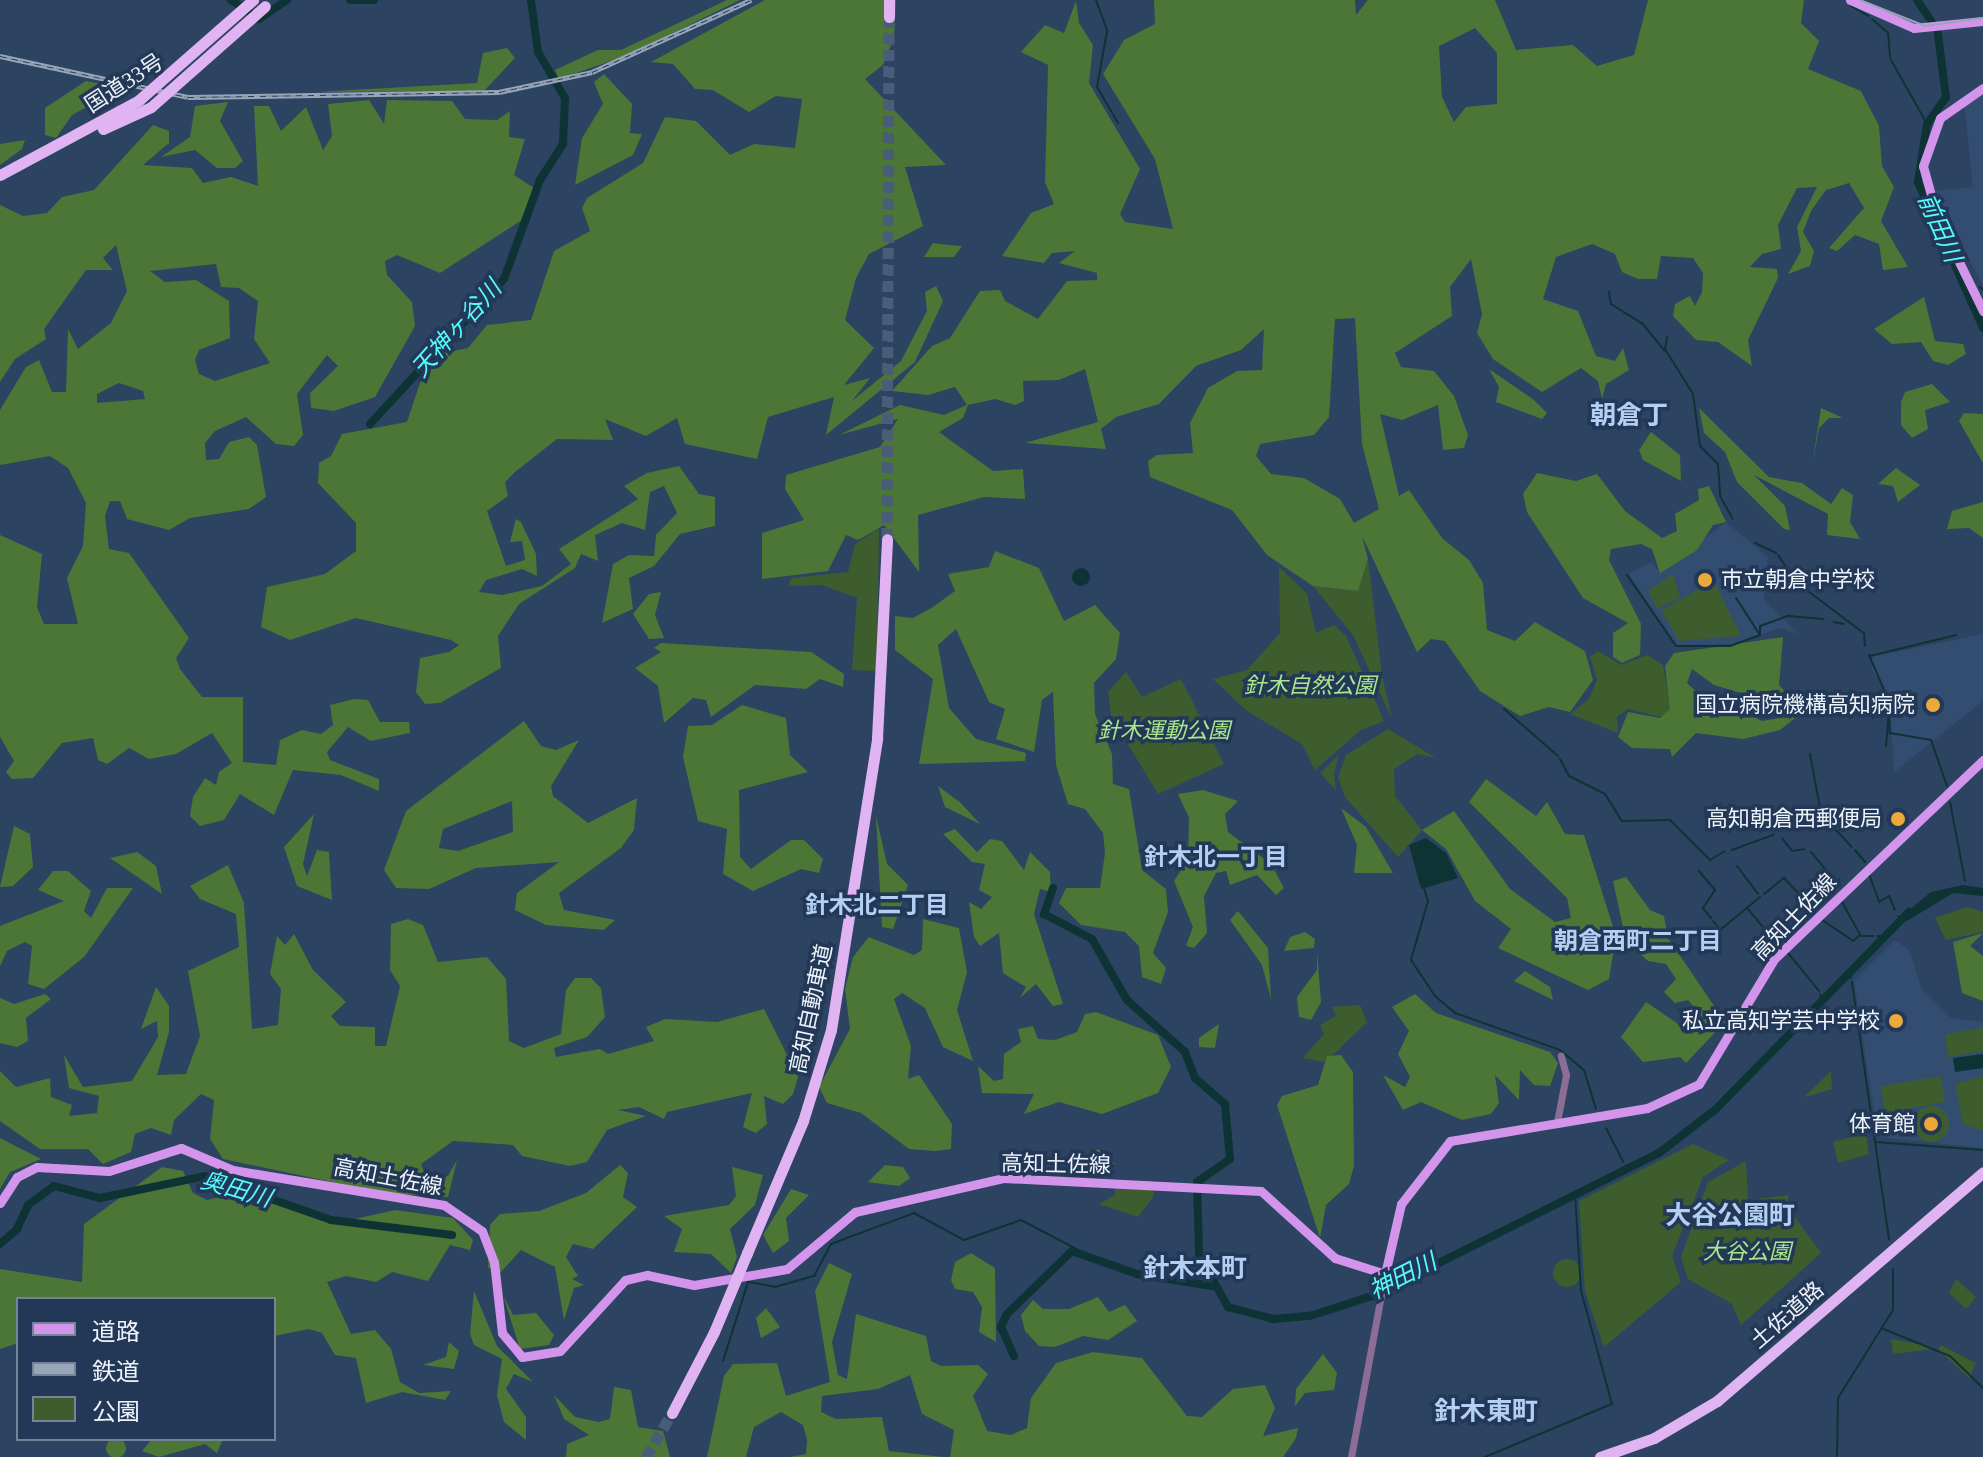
<!DOCTYPE html>
<html>
<head>
<meta charset="utf-8">
<style>
	body { margin:0 }
	#map { position:relative; width:1983px; height:1457px; overflow:hidden; background:#2c4362; font-family:"Times New Roman","Noto Sans JP",serif }
	div>[style] { position:absolute }
	.built>* { inset:0; background:#334d71 }
	.green>* { inset:0; background:#3e5d2f }
	.round { border-radius:50% }
	.forest>* { inset:0; background:#4c7636 }
	.water>* { inset:0; background:#0e3334 }
	.stream>* { height:2px; margin:-1px; padding:0 1px; transform-origin:1px; border-radius:1px; background:#0e3334 }
	.river>* { height:8px; margin:-4px; padding:0 4px; transform-origin:4px; border-radius:4px; background:#0e3334 }
	.highway-tunnel>* { height:11px; margin-top:-5.5px; transform-origin:0; background:repeating-linear-gradient(90deg,#495d79 0 11px,transparent 0 16.5px) }
	.minor>* { height:7px; margin:-3.5px; padding:0 3.5px; transform-origin:3.5px; border-radius:3.5px; background:#8c6d98 }
	.major>* { height:9px; margin:-4.5px; padding:0 4.5px; transform-origin:4.5px; border-radius:4.5px; background:#d394ec }
	.highway>* { height:11px; margin:-5.5px; padding:0 5.5px; transform-origin:5.5px; border-radius:5.5px; background:#e0b3f2 }
	.tram>* { height:2px; margin:-1px; padding:0 1px; transform-origin:1px; border-radius:1px; background:#99a6b8 }
	.rail>* { height:5px; margin-top:-2.5px; transform-origin:0; background:repeating-linear-gradient(90deg,#223856 0 6px,#99a6b8 0 12px); box-sizing:border-box; border-block:2px solid #99a6b8 }
	.highway-bridge>* { height:11px; margin:-5.5px; padding:0 5.5px; transform-origin:5.5px; border-radius:5.5px; background:#e0b3f2 }
	.dots>* { width:22px; height:22px; translate:-50% -50%; box-sizing:border-box; border:4px solid #223856; border-radius:50% }
	span { translate:-50% -50%; white-space:nowrap; text-align:center; line-height:1.15; -webkit-text-stroke:7px #223856; paint-order:stroke }
	.street-label { font-size:22px; color:#eef3fb }
	.poi-label { font-size:22px; color:#eef3fb }
	.left { translate:0 -50%; text-align:left }
	.right { translate:-100% -50%; text-align:right }
	.park-label { font-size:22px; color:#a9e68c; font-style:italic }
	.water-label { font-size:24px; color:#55fbfd; font-style:italic }
	.neighbourhood-label { font-size:24px; color:#b3cff4; font-weight:700 }
	.quarter-label { font-size:26px; color:#b3cff4; font-weight:700 }
	.legend { position:absolute; left:16px; top:1297px; width:260px; height:144px; box-sizing:border-box; background:#223856; border:2px solid #748398; margin:0; padding:10px 14px; list-style:none; font-size:24px; color:#eef3fb }
	.legend li { display:flex; align-items:center; gap:16px; height:40px }
	.legend b { width:40px; border:2px solid #748398 }
</style>
</head>
<body>
<div id="map">
	<div class="built">
		<div style="clip-path:polygon(1983px 94px,1983px 286px,1934px 191px,1973px 187px,1964px 102px)"></div>
		<div style="clip-path:polygon(1726px 522px,1768px 557px,1764px 600px,1799px 634px,1780px 628px,1732px 644px,1677px 645px,1629px 574px,1651px 562px,1660px 572px)"></div>
		<div style="clip-path:polygon(1983px 634px,1983px 701px,1894px 772px,1890px 697px,1872px 670px,1872px 657px)"></div>
		<div style="clip-path:polygon(1895px 940px,1910px 951px,1921px 988px,1951px 1018px,1983px 1022px,1983px 1148px,1878px 1137px,1854px 981px)"></div>
	</div>
	<div class="green">
		<div style="clip-path:polygon(879px 528px,877px 671px,852px 670px,857px 598px,822px 585px,788px 586px,792px 578px,848px 572px,855px 544px)"></div>
		<div style="clip-path:polygon(1368px 559px,1382px 675px,1392px 719px,1353px 635px,1313px 586px,1358px 591px)"></div>
		<div style="clip-path:polygon(1279px 567px,1307px 594px,1316px 633px,1334px 625px,1346px 636px,1384px 721px,1361px 730px,1315px 770px,1302px 744px,1247px 711px,1213px 679px,1247px 670px,1280px 633px)"></div>
		<div style="clip-path:polygon(1673px 574px,1680px 597px,1657px 609px,1648px 591px)"></div>
		<div style="clip-path:polygon(1714px 581px,1741px 636px,1679px 641px,1661px 610px)"></div>
		<div style="clip-path:polygon(1598px 651px,1621px 665px,1647px 655px,1663px 665px,1671px 709px,1661px 717px,1628px 709px,1617px 717px,1618px 733px,1570px 714px,1589px 699px,1597px 680px,1590px 657px)"></div>
		<div style="clip-path:polygon(1126px 672px,1142px 697px,1181px 679px,1224px 764px,1158px 794px,1111px 716px,1108px 692px)"></div>
		<div style="clip-path:polygon(1388px 729px,1436px 758px,1417px 754px,1394px 769px,1395px 796px,1422px 830px,1398px 857px,1345px 797px,1338px 777px,1346px 755px)"></div>
		<div style="clip-path:polygon(1339px 755px,1334px 773px,1336px 790px,1320px 773px)"></div>
		<div style="clip-path:polygon(1967px 907px,1983px 912px,1983px 932px,1946px 940px,1935px 918px)"></div>
		<div style="clip-path:polygon(1360px 1005px,1367px 1022px,1335px 1053px,1323px 1062px,1303px 1058px,1324px 1034px,1320px 1025px,1336px 1016px,1332px 1007px)"></div>
		<div style="clip-path:polygon(1983px 1028px,1983px 1051px,1948px 1057px,1945px 1034px)"></div>
		<div style="clip-path:polygon(1831px 1071px,1832px 1089px,1806px 1097px,1805px 1096px)"></div>
		<div style="clip-path:polygon(1941px 1076px,1945px 1102px,1884px 1113px,1881px 1086px)"></div>
		<div style="clip-path:polygon(1983px 1076px,1983px 1131px,1963px 1124px,1955px 1084px)"></div>
		<div class="round" style="left:1913px;top:1106px;width:36px;height:36px"></div>
		<div style="clip-path:polygon(1866px 1133px,1869px 1154px,1838px 1163px,1833px 1142px)"></div>
		<div style="clip-path:polygon(1693px 1144px,1729px 1160px,1703px 1177px,1672px 1256px,1681px 1282px,1604px 1347px,1585px 1292px,1579px 1201px)"></div>
		<div style="clip-path:polygon(1746px 1161px,1748px 1200px,1788px 1195px,1789px 1209px,1821px 1253px,1741px 1325px,1732px 1304px,1688px 1279px,1681px 1257px,1708px 1182px)"></div>
		<div style="clip-path:polygon(1115px 1186px,1154px 1187px,1153px 1197px,1138px 1217px,1099px 1204px,1115px 1195px)"></div>
		<div class="round" style="left:1553px;top:1259px;width:28px;height:28px"></div>
		<div style="clip-path:polygon(1956px 1279px,1976px 1297px,1966px 1309px,1949px 1293px)"></div>
		<div style="clip-path:polygon(1891px 1339px,1933px 1347px,1933px 1349px,1893px 1354px)"></div>
		<div style="clip-path:polygon(1941px 1345px,1976px 1363px,1969px 1378px,1938px 1349px)"></div>
	</div>
	<div class="forest">
		<div style="clip-path:polygon(727px 0,740px 0,628px 55px,559px 79px,555px 70px,598px 50px,621px 50px)"></div>
		<div style="clip-path:polygon(765px 0,896px 0,894px 38px,883px 65px,865px 79px,946px 165px,905px 167px,923px 226px,869px 254px,856px 278px,845px 320px,874px 348px,844px 385px,870px 378px,852px 401px,901px 361px,927px 311px,925px 292px,936px 286px,943px 301px,915px 362px,826px 435px,834px 397px,768px 417px,757px 459px,685px 444px,677px 418px,646px 436px,605px 419px,613px 440px,557px 439px,515px 472px,505px 482px,508px 496px,487px 511px,506px 566px,525px 560px,522px 541px,510px 542px,516px 519px,521px 522px,536px 554px,537px 576px,522px 569px,486px 580px,479px 592px,502px 595px,542px 586px,571px 564px,559px 549px,638px 499px,624px 486px,647px 473px,679px 466px,699px 494px,715px 497px,715px 526px,680px 534px,654px 566px,629px 578px,633px 609px,602px 623px,613px 564px,629px 555px,654px 556px,656px 535px,677px 513px,664px 486px,650px 492px,645px 530px,622px 523px,595px 535px,598px 561px,581px 554px,575px 568px,519px 604px,498px 636px,501px 668px,440px 703px,425px 704px,416px 692px,420px 658px,449px 652px,459px 645px,451px 640px,356px 618px,290px 640px,261px 627px,267px 587px,325px 574px,356px 551px,356px 523px,318px 483px,319px 463px,331px 456px,342px 434px,407px 422px,429px 356px,468px 348px,487px 325px,531px 320px,554px 251px,590px 231px,582px 208px,587px 198px,643px 163px,665px 117px,696px 121px,730px 155px,754px 144px,795px 148px,802px 99px,776px 96px,749px 112px,713px 90px,695px 89px,673px 64px,651px 62px)"></div>
		<div style="clip-path:polygon(evenodd,1154px 0,1355px 0,1356px 15px,1368px 0,1495px 0,1516px 50px,1573px 45px,1597px 66px,1634px 55px,1648px 0,1804px 0,1801px 23px,1819px 41px,1808px 69px,1861px 91px,1879px 126px,1882px 166px,1894px 187px,1881px 221px,1908px 267px,1883px 270px,1879px 244px,1855px 235px,1837px 251px,1829px 248px,1864px 208px,1849px 183px,1826px 190px,1811px 211px,1803px 232px,1814px 251px,1810px 266px,1788px 274px,1801px 251px,1797px 227px,1817px 187px,1797px 188px,1778px 225px,1781px 249px,1762px 254px,1750px 267px,1777px 269px,1778px 278px,1748px 340px,1752px 366px,1718px 342px,1696px 340px,1673px 316px,1675px 304px,1690px 296px,1695px 306px,1702px 292px,1703px 273px,1693px 258px,1661px 256px,1657px 279px,1638px 279px,1622px 272px,1615px 254px,1592px 244px,1556px 257px,1543px 299px,1578px 311px,1596px 356px,1615px 361px,1623px 348px,1629px 370px,1606px 384px,1602px 399px,1598px 381px,1581px 368px,1542px 392px,1493px 359px,1477px 333px,1482px 314px,1471px 259px,1450px 287px,1452px 316px,1395px 353px,1401px 367px,1434px 371px,1454px 396px,1468px 435px,1464px 448px,1443px 450px,1438px 405px,1402px 420px,1380px 414px,1399px 496px,1409px 490px,1442px 538px,1469px 560px,1483px 583px,1487px 630px,1515px 641px,1535px 622px,1585px 651px,1593px 680px,1570px 712px,1549px 707px,1520px 716px,1480px 691px,1445px 641px,1431px 639px,1417px 652px,1362px 536px,1368px 559px,1358px 591px,1313px 586px,1267px 555px,1232px 510px,1150px 477px,1148px 461px,1157px 455px,1193px 453px,1190px 423px,1208px 388px,1237px 371px,1262px 370px,1264px 329px,1241px 350px,1196px 366px,1159px 404px,1116px 417px,1101px 429px,1106px 449px,1025px 443px,1098px 422px,1085px 369px,1059px 380px,1023px 381px,1024px 401px,1015px 405px,995px 399px,968px 405px,963px 418px,939px 432px,993px 471px,1023px 469px,1025px 499px,984px 497px,918px 515px,919px 572px,884px 525px,858px 540px,846px 535px,828px 571px,762px 579px,762px 533px,804px 520px,785px 489px,786px 475px,880px 447px,898px 419px,839px 435px,900px 405px,944px 415px,967px 405px,955px 387px,928px 395px,892px 391px,932px 346px,950px 338px,980px 291px,1000px 290px,1005px 301px,1038px 319px,1067px 281px,1097px 280px,1097px 273px,1059px 263px,1075px 251px,1052px 253px,1044px 263px,1002px 256px,1031px 213px,1054px 204px,1045px 182px,1048px 65px,1021px 52px,1045px 25px,1064px 33px,1076px 1px,1079px 23px,1093px 45px,1089px 83px,1140px 169px,1120px 214px,1125px 222px,1173px 229px,1155px 159px,1103px 74px,1124px 40px,1155px 24px,1154px 0,1475px 28px,1497px 53px,1497px 104px,1466px 107px,1454px 122px,1442px 97px,1439px 46px,1475px 28px,1154px 0,1355px 318px,1362px 444px,1379px 509px,1354px 523px,1340px 499px,1304px 478px,1271px 474px,1256px 456px,1260px 444px,1314px 435px,1329px 417px,1335px 319px,1355px 318px)"></div>
		<div style="clip-path:polygon(507px 48px,515px 58px,484px 91px,315px 92px,477px 83px,483px 53px)"></div>
		<div style="clip-path:polygon(604px 74px,632px 104px,630px 133px,642px 134px,633px 155px,575px 185px,582px 138px,603px 104px,594px 82px)"></div>
		<div style="clip-path:polygon(86px 81px,122px 88px,72px 115px,56px 138px,45px 135px,45px 108px)"></div>
		<div style="clip-path:polygon(evenodd,369px 100px,384px 124px,387px 100px,452px 101px,465px 119px,497px 120px,510px 111px,509px 137px,525px 139px,514px 175px,534px 188px,525px 218px,440px 273px,397px 255px,385px 261px,387px 275px,412px 302px,415px 326px,375px 397px,334px 411px,311px 408px,310px 393px,338px 366px,327px 355px,297px 394px,303px 435px,294px 446px,276px 444px,246px 417px,215px 431px,205px 443px,206px 460px,219px 459px,229px 442px,249px 437px,257px 445px,266px 497px,249px 509px,190px 518px,169px 530px,127px 519px,120px 501px,110px 501px,105px 516px,109px 549px,129px 553px,189px 638px,176px 658px,180px 669px,202px 697px,243px 697px,243px 762px,276px 765px,280px 740px,302px 730px,321px 734px,333px 725px,330px 705px,354px 699px,368px 700px,380px 722px,409px 722px,410px 733px,371px 741px,348px 727px,327px 752px,330px 760px,379px 779px,379px 791px,341px 775px,293px 770px,274px 815px,240px 794px,224px 820px,200px 826px,190px 816px,193px 797px,205px 778px,216px 785px,219px 772px,232px 763px,212px 733px,176px 754px,149px 759px,129px 748px,107px 764px,98px 760px,93px 738px,62px 743px,33px 778px,12px 779px,6px 772px,14px 761px,0 737px,0 535px,42px 554px,37px 607px,44px 624px,78px 624px,67px 578px,83px 546px,86px 503px,68px 468px,50px 456px,0 465px,0 410px,26px 367px,39px 360px,52px 392px,66px 392px,68px 329px,78px 349px,111px 323px,127px 291px,116px 245px,103px 258px,113px 270px,86px 270px,44px 329px,46px 339px,15px 359px,0 382px,0 205px,23px 216px,47px 213px,62px 197px,94px 190px,153px 125px,169px 131px,169px 143px,143px 165px,192px 168px,203px 183px,231px 177px,258px 186px,254px 106px,269px 106px,281px 131px,306px 107px,323px 150px,332px 136px,328px 104px,369px 100px,216px 264px,221px 287px,239px 288px,258px 301px,254px 339px,270px 363px,215px 381px,199px 374px,195px 360px,199px 350px,230px 338px,229px 301px,196px 280px,165px 282px,150px 271px,216px 264px,369px 100px,119px 383px,143px 391px,145px 399px,97px 403px,97px 394px,119px 383px)"></div>
		<div style="clip-path:polygon(228px 102px,220px 121px,243px 161px,235px 168px,217px 168px,195px 150px,161px 157px,190px 137px,195px 106px)"></div>
		<div style="clip-path:polygon(25px 140px,22px 149px,0 165px,0 144px)"></div>
		<div style="clip-path:polygon(933px 243px,949px 245px,962px 246px,954px 257px,924px 257px)"></div>
		<div style="clip-path:polygon(1924px 297px,1935px 341px,1963px 344px,1966px 354px,1948px 365px,1933px 361px,1921px 342px,1892px 344px,1874px 329px)"></div>
		<div style="clip-path:polygon(1489px 369px,1534px 400px,1547px 413px,1542px 419px,1496px 402px,1499px 387px)"></div>
		<div style="clip-path:polygon(1932px 384px,1950px 402px,1925px 410px,1928px 429px,1912px 438px,1901px 425px,1901px 402px,1905px 392px)"></div>
		<div style="clip-path:polygon(1699px 408px,1769px 477px,1802px 483px,1831px 504px,1842px 488px,1853px 495px,1850px 522px,1860px 539px,1827px 535px,1828px 514px,1754px 475px,1785px 506px,1790px 530px,1784px 529px,1737px 482px,1725px 452px,1704px 433px)"></div>
		<div style="clip-path:polygon(1821px 408px,1843px 418px,1829px 418px,1819px 428px,1812px 466px)"></div>
		<div style="clip-path:polygon(1964px 413px,1983px 414px,1983px 463px,1959px 421px)"></div>
		<div style="clip-path:polygon(1651px 432px,1680px 455px,1681px 481px,1643px 460px,1639px 450px)"></div>
		<div style="clip-path:polygon(1896px 468px,1920px 485px,1898px 502px,1893px 486px,1878px 484px)"></div>
		<div style="clip-path:polygon(1537px 473px,1576px 481px,1597px 474px,1625px 511px,1662px 538px,1677px 531px,1675px 514px,1699px 500px,1698px 489px,1709px 486px,1726px 522px,1713px 525px,1697px 550px,1670px 567px,1660px 573px,1652px 549px,1641px 544px,1611px 549px,1609px 560px,1641px 624px,1640px 655px,1622px 663px,1613px 657px,1613px 633px,1628px 623px,1583px 598px,1527px 512px,1523px 494px)"></div>
		<div style="clip-path:polygon(1983px 502px,1983px 538px,1969px 528px,1947px 529px,1952px 511px)"></div>
		<div style="clip-path:polygon(995px 551px,1039px 568px,1064px 621px,1095px 605px,1120px 633px,1116px 659px,1094px 683px,1095px 714px,1112px 754px,1113px 784px,1129px 789px,1142px 870px,1166px 889px,1168px 912px,1153px 953px,1166px 968px,1161px 984px,1142px 977px,1139px 946px,1125px 932px,1081px 925px,1059px 903px,1066px 888px,1100px 888px,1105px 853px,1103px 833px,1085px 809px,1068px 804px,1056px 765px,1053px 692px,1042px 700px,1034px 752px,996px 739px,1005px 709px,989px 702px,956px 629px,938px 645px,949px 708px,976px 739px,1026px 753px,1025px 761px,919px 764px,933px 679px,895px 650px,895px 616px,913px 618px,933px 607px,955px 591px,948px 574px,989px 567px)"></div>
		<div style="clip-path:polygon(661px 592px,655px 615px,664px 638px,649px 639px,633px 614px,649px 594px)"></div>
		<div style="clip-path:polygon(1783px 637px,1779px 685px,1791px 697px,1758px 698px,1714px 685px,1692px 669px,1687px 683px,1721px 715px,1746px 713px,1762px 721px,1799px 715px,1780px 730px,1743px 739px,1696px 733px,1672px 757px,1670px 749px,1632px 748px,1618px 737px,1628px 712px,1660px 718px,1670px 709px,1665px 666px,1674px 653px)"></div>
		<div style="clip-path:polygon(661px 643px,811px 652px,844px 674px,843px 687px,820px 679px,806px 689px,755px 685px,711px 717px,706px 700px,693px 698px,664px 723px,658px 686px,635px 668px,661px 652px,654px 648px)"></div>
		<div style="clip-path:polygon(742px 705px,786px 718px,790px 755px,808px 772px,739px 790px,740px 857px,751px 869px,791px 840px,804px 840px,823px 859px,819px 873px,801px 869px,753px 891px,723px 874px,727px 829px,698px 821px,683px 757px,688px 726px,712px 725px)"></div>
		<div style="clip-path:polygon(evenodd,524px 721px,541px 746px,556px 750px,579px 740px,551px 786px,553px 796px,588px 823px,637px 798px,634px 830px,621px 848px,559px 893px,564px 910px,615px 920px,604px 930px,546px 925px,515px 910px,517px 893px,559px 862px,476px 868px,429px 889px,396px 888px,384px 870px,406px 811px,524px 721px,512px 801px,513px 832px,458px 851px,439px 848px,443px 829px,512px 801px)"></div>
		<div style="clip-path:polygon(1486px 779px,1536px 816px,1547px 802px,1565px 834px,1584px 835px,1616px 936px,1609px 979px,1588px 990px,1498px 948px,1511px 929px,1475px 901px,1446px 849px,1422px 830px,1454px 811px,1510px 889px,1555px 922px,1571px 918px,1567px 898px,1469px 802px)"></div>
		<div style="clip-path:polygon(938px 786px,961px 803px,980px 824px,945px 807px)"></div>
		<div style="clip-path:polygon(1203px 790px,1238px 801px,1225px 814px,1228px 832px,1271px 864px,1284px 888px,1276px 895px,1257px 875px,1230px 885px,1226px 871px,1216px 873px,1204px 896px,1207px 933px,1194px 948px,1186px 946px,1193px 927px,1174px 881px,1188px 859px,1189px 818px,1178px 794px)"></div>
		<div style="clip-path:polygon(1341px 808px,1366px 827px,1393px 873px,1354px 873px,1357px 845px)"></div>
		<div style="clip-path:polygon(314px 814px,303px 864px,307px 876px,317px 850px,329px 852px,332px 900px,297px 886px,284px 847px)"></div>
		<div style="clip-path:polygon(876px 816px,887px 864px,908px 885px,893px 929px,882px 927px)"></div>
		<div style="clip-path:polygon(14px 826px,30px 834px,33px 867px,13px 886px,0 887px)"></div>
		<div style="clip-path:polygon(955px 829px,977px 852px,990px 839px,1002px 841px,1024px 870px,1030px 852px,1050px 872px,1051px 892px,1040px 889px,1034px 914px,1063px 1004px,1053px 1006px,1036px 984px,1020px 998px,1026px 987px,1003px 973px,999px 933px,980px 946px,974px 937px,969px 902px,981px 909px,992px 897px,979px 890px,985px 864px,972px 862px,943px 834px)"></div>
		<div style="clip-path:polygon(137px 852px,156px 866px,162px 894px,110px 858px)"></div>
		<div style="clip-path:polygon(228px 865px,244px 903px,252px 1029px,278px 1025px,281px 989px,270px 974px,277px 936px,285px 945px,294px 934px,313px 970px,346px 1002px,331px 1016px,340px 1026px,375px 1027px,375px 1046px,386px 1046px,400px 986px,390px 970px,391px 924px,408px 919px,423px 925px,438px 962px,487px 957px,506px 979px,509px 1041px,524px 1048px,561px 1034px,566px 990px,575px 978px,591px 978px,601px 988px,605px 1017px,587px 1037px,554px 1048px,556px 1057px,600px 1049px,608px 1054px,654px 1041px,646px 1027px,665px 1019px,717px 1022px,764px 1009px,798px 1077px,793px 1094px,783px 1104px,764px 1096px,767px 1124px,756px 1133px,743px 1127px,752px 1093px,667px 1112px,664px 1119px,639px 1107px,618px 1110px,646px 1116px,607px 1130px,587px 1162px,570px 1166px,522px 1156px,513px 1145px,453px 1141px,421px 1164px,427px 1180px,448px 1176px,457px 1160px,448px 1197px,384px 1193px,223px 1159px,210px 1139px,214px 1100px,201px 1094px,174px 1120px,171px 1135px,151px 1128px,135px 1134px,131px 1152px,103px 1164px,88px 1149px,40px 1149px,0 1121px,0 1071px,16px 1087px,50px 1078px,51px 1097px,72px 1105px,69px 1116px,97px 1113px,99px 1096px,69px 1088px,64px 1055px,83px 1087px,132px 1081px,158px 1037px,157px 1021px,141px 1029px,156px 987px,169px 1006px,169px 1032px,157px 1075px,186px 1074px,200px 1036px,188px 971px,239px 947px,236px 914px,200px 899px,190px 886px)"></div>
		<div style="clip-path:polygon(53px 871px,68px 871px,91px 891px,84px 911px,91px 918px,107px 888px,133px 888px,84px 957px,44px 989px,28px 984px,32px 946px,25px 942px,7px 951px,0 966px,0 926px,64px 901px,38px 890px)"></div>
		<div style="clip-path:polygon(1626px 877px,1650px 910px,1664px 916px,1668px 938px,1725px 1022px,1686px 1063px,1680px 1057px,1643px 1062px,1621px 1037px,1646px 1002px,1681px 1026px,1698px 1025px,1701px 1016px,1688px 1000px,1675px 1003px,1664px 992px,1676px 979px,1666px 964px,1648px 961px,1626px 941px,1613px 881px)"></div>
		<div style="clip-path:polygon(1238px 911px,1268px 948px,1271px 999px,1262px 965px,1230px 920px)"></div>
		<div style="clip-path:polygon(923px 919px,959px 928px,967px 972px,957px 1010px,973px 1061px,943px 1047px,925px 1008px,902px 993px,894px 999px,911px 1046px,908px 1079px,919px 1075px,952px 1124px,951px 1149px,935px 1151px,909px 1149px,861px 1113px,827px 1103px,819px 1087px,850px 1029px,845px 989px,853px 957px,869px 937px,914px 955px,922px 950px)"></div>
		<div style="clip-path:polygon(1305px 932px,1315px 939px,1314px 948px,1284px 951px,1290px 937px)"></div>
		<div style="clip-path:polygon(1983px 933px,1970px 946px,1983px 956px,1983px 1001px,1962px 993px,1953px 942px)"></div>
		<div style="clip-path:polygon(1317px 951px,1321px 1002px,1311px 1020px,1299px 1017px,1297px 997px,1317px 970px)"></div>
		<div style="clip-path:polygon(1525px 971px,1550px 987px,1553px 1000px,1514px 981px)"></div>
		<div style="clip-path:polygon(45px 994px,51px 999px,26px 1018px,28px 1041px,17px 1047px,0 1043px,0 998px,14px 1004px)"></div>
		<div style="clip-path:polygon(1415px 994px,1436px 1013px,1550px 1052px,1558px 1063px,1550px 1086px,1534px 1085px,1520px 1070px,1519px 1100px,1495px 1075px,1499px 1103px,1491px 1114px,1462px 1120px,1421px 1102px,1403px 1110px,1383px 1075px,1405px 1087px,1410px 1077px,1398px 1054px,1409px 1031px,1392px 1007px)"></div>
		<div style="clip-path:polygon(1096px 1012px,1158px 1035px,1171px 1067px,1158px 1093px,1102px 1114px,1059px 1102px,1024px 1114px,1034px 1094px,982px 1093px,978px 1066px,994px 1081px,1003px 1079px,1004px 1054px,1021px 1042px,1018px 1029px,1033px 1026px,1038px 1039px,1055px 1040px,1077px 1032px,1085px 1014px)"></div>
		<div style="clip-path:polygon(1219px 1024px,1215px 1048px,1199px 1047px,1199px 1038px)"></div>
		<div style="clip-path:polygon(1341px 1055px,1353px 1072px,1354px 1166px,1349px 1184px,1326px 1205px,1320px 1238px,1277px 1105px,1282px 1096px,1318px 1085px,1327px 1056px)"></div>
		<div style="clip-path:polygon(0 1138px,41px 1159px,10px 1172px,0 1189px)"></div>
		<div style="clip-path:polygon(1098px 1149px,1115px 1164px,1090px 1172px,1078px 1167px)"></div>
		<div style="clip-path:polygon(620px 1165px,628px 1173px,623px 1197px,637px 1207px,593px 1249px,573px 1244px,566px 1257px,578px 1276px,572px 1279px,584px 1285px,574px 1288px,564px 1320px,555px 1267px,521px 1250px,499px 1274px,488px 1267px,490px 1225px,500px 1214px,539px 1211px,586px 1193px)"></div>
		<div style="clip-path:polygon(885px 1165px,903px 1167px,910px 1178px,899px 1186px,868px 1182px)"></div>
		<div style="clip-path:polygon(162px 1167px,183px 1171px,193px 1193px,207px 1200px,255px 1189px,342px 1222px,395px 1210px,453px 1218px,473px 1240px,470px 1250px,450px 1245px,428px 1281px,392px 1272px,376px 1282px,346px 1276px,327px 1282px,351px 1334px,375px 1330px,391px 1349px,400px 1382px,419px 1393px,451px 1391px,445px 1400px,402px 1392px,366px 1403px,356px 1358px,335px 1355px,322px 1333px,309px 1329px,274px 1336px,274px 1299px,18px 1299px,18px 1343px,0 1349px,0 1269px,82px 1282px,84px 1224px)"></div>
		<div style="clip-path:polygon(732px 1167px,763px 1175px,755px 1205px,730px 1229px,737px 1257px,731px 1273px,711px 1254px,674px 1252px,682px 1229px,664px 1216px,729px 1205px,736px 1196px)"></div>
		<div style="clip-path:polygon(791px 1189px,809px 1195px,786px 1218px,789px 1241px,773px 1253px,763px 1235px)"></div>
		<div style="clip-path:polygon(971px 1253px,995px 1268px,996px 1342px,979px 1332px,982px 1307px,973px 1292px,955px 1289px,951px 1280px,955px 1262px)"></div>
		<div style="clip-path:polygon(829px 1263px,852px 1274px,832px 1342px,838px 1375px,847px 1379px,856px 1314px,926px 1336px,931px 1361px,941px 1366px,978px 1365px,988px 1374px,973px 1396px,987px 1431px,1011px 1435px,1027px 1428px,1031px 1398px,1056px 1363px,1093px 1352px,1142px 1358px,1187px 1416px,1202px 1417px,1233px 1389px,1265px 1385px,1275px 1408px,1263px 1436px,1298px 1428px,1296px 1438px,1283px 1457px,950px 1457px,954px 1430px,922px 1414px,910px 1375px,878px 1389px,822px 1396px,821px 1412px,836px 1419px,882px 1417px,889px 1451px,944px 1457px,790px 1457px,806px 1454px,807px 1440px,803px 1425px,781px 1412px,754px 1427px,746px 1457px,707px 1457px,724px 1376px,733px 1364px,777px 1363px,786px 1396px,830px 1382px,815px 1291px)"></div>
		<div style="clip-path:polygon(474px 1291px,497px 1346px,533px 1382px,514px 1374px,506px 1389px,526px 1417px,526px 1440px,504px 1422px,497px 1395px,502px 1359px,474px 1345px,470px 1334px)"></div>
		<div style="clip-path:polygon(503px 1295px,513px 1315px,536px 1313px,554px 1335px,549px 1345px,520px 1349px)"></div>
		<div style="clip-path:polygon(1098px 1297px,1109px 1312px,1125px 1305px,1137px 1321px,1108px 1340px,1083px 1336px,1055px 1347px,1039px 1346px,1025px 1331px,1021px 1315px,1033px 1300px,1043px 1309px,1069px 1309px)"></div>
		<div style="clip-path:polygon(766px 1308px,780px 1327px,761px 1338px,756px 1318px)"></div>
		<div style="clip-path:polygon(449px 1342px,459px 1351px,454px 1369px,423px 1365px,446px 1357px)"></div>
		<div style="clip-path:polygon(1323px 1354px,1337px 1373px,1334px 1390px,1305px 1393px,1295px 1406px,1296px 1389px)"></div>
		<div style="clip-path:polygon(614px 1387px,631px 1390px,638px 1427px,663px 1431px,670px 1457px,566px 1457px,567px 1444px,589px 1435px,564px 1419px,554px 1395px,575px 1417px,599px 1422px,610px 1419px)"></div>
		<div class="round" style="left:106px;top:1438px;width:20px;height:20px"></div>
		<div style="clip-path:polygon(152px 1439px,223px 1439px,217px 1453px,205px 1444px,159px 1457px,142px 1451px)"></div>
	</div>
	<div class="water">
		<div class="round" style="left:1072px;top:568px;width:18px;height:18px"></div>
		<div style="clip-path:polygon(1426px 838px,1446px 853px,1458px 878px,1421px 889px,1409px 845px)"></div>
		<div style="clip-path:polygon(1963px 885px,1983px 888px,1983px 896px,1953px 893px,1907px 921px,1903px 915px,1931px 892px)"></div>
		<div style="clip-path:polygon(1983px 1054px,1983px 1068px,1955px 1072px,1953px 1058px)"></div>
	</div>
	<div class="stream">
		<div style="left:1096px;top:0;width:33px;rotate:70deg"></div>
		<div style="left:1107px;top:31px;width:57px;rotate:100.1deg"></div>
		<div style="left:1097px;top:87px;width:42px;rotate:59.7deg"></div>
		<div style="left:1851px;top:6px;width:20px;rotate:30deg"></div>
		<div style="left:1872px;top:19px;width:21px;rotate:41deg"></div>
		<div style="left:1888px;top:33px;width:25px;rotate:85deg"></div>
		<div style="left:1891px;top:60px;width:73px;rotate:60.6deg"></div>
		<div style="left:1980px;top:287px;width:4px;rotate:45deg"></div>
		<div style="left:1609px;top:292px;width:12px;rotate:81deg"></div>
		<div style="left:1611px;top:304px;width:36px;rotate:32deg"></div>
		<div style="left:1642px;top:323px;width:36px;rotate:51deg"></div>
		<div style="left:1667px;top:337px;width:12px;rotate:99deg"></div>
		<div style="left:1665px;top:349px;width:53px;rotate:58.1deg"></div>
		<div style="left:1693px;top:394px;width:52px;rotate:82.3deg"></div>
		<div style="left:1700px;top:446px;width:25px;rotate:45deg"></div>
		<div style="left:1718px;top:464px;width:32px;rotate:86deg"></div>
		<div style="left:1720px;top:496px;width:26px;rotate:61deg"></div>
		<div style="left:1755px;top:543px;width:23px;rotate:25deg"></div>
		<div style="left:1778px;top:555px;width:32px;rotate:56deg"></div>
		<div style="left:1796px;top:582px;width:83px;rotate:37.1deg"></div>
		<div style="left:1627px;top:575px;width:86px;rotate:55.4deg"></div>
		<div style="left:1676px;top:646px;width:54px"></div>
		<div style="left:1730px;top:646px;width:32px;rotate:-20deg"></div>
		<div style="left:1736px;top:598px;width:44px;rotate:57deg"></div>
		<div style="left:1760px;top:635px;width:9px;rotate:-90deg"></div>
		<div style="left:1760px;top:626px;width:30px;rotate:-20deg"></div>
		<div style="left:1788px;top:616px;width:35px;rotate:5deg"></div>
		<div style="left:1834px;top:622px;width:10px;rotate:11deg"></div>
		<div style="left:1864px;top:633px;width:13px;rotate:86deg"></div>
		<div style="left:1869px;top:655px;width:48px;rotate:66.6deg"></div>
		<div style="left:1888px;top:699px;width:34px;rotate:87deg"></div>
		<div style="left:1890px;top:733px;width:42px;rotate:9.7deg"></div>
		<div style="left:1931px;top:740px;width:49px;rotate:70.8deg"></div>
		<div style="left:1870px;top:656px;width:89px;rotate:-13.7deg"></div>
		<div style="left:1504px;top:709px;width:72px;rotate:41deg"></div>
		<div style="left:1886px;top:746px;width:38px;rotate:-85deg"></div>
		<div style="left:1810px;top:754px;width:55px;rotate:79.5deg"></div>
		<div style="left:1560px;top:759px;width:19px;rotate:62deg"></div>
		<div style="left:1569px;top:776px;width:40px;rotate:26.6deg"></div>
		<div style="left:1605px;top:794px;width:32px;rotate:58deg"></div>
		<div style="left:1622px;top:821px;width:48px;rotate:-1.2deg"></div>
		<div style="left:1670px;top:820px;width:57px;rotate:45deg"></div>
		<div style="left:1710px;top:860px;width:17px;rotate:-31deg"></div>
		<div style="left:1950px;top:802px;width:80px;rotate:79.2deg"></div>
		<div style="left:1823px;top:812px;width:20px;rotate:53deg"></div>
		<div style="left:1836px;top:830px;width:23px;rotate:47deg"></div>
		<div style="left:1782px;top:838px;width:16px;rotate:52deg"></div>
		<div style="left:1792px;top:851px;width:12px;rotate:-9deg"></div>
		<div style="left:1732px;top:850px;width:44px;rotate:-20.1deg"></div>
		<div style="left:1855px;top:850px;width:16px;rotate:50deg"></div>
		<div style="left:1811px;top:852px;width:23px;rotate:50deg"></div>
		<div style="left:1737px;top:866px;width:35px;rotate:53deg"></div>
		<div style="left:1699px;top:871px;width:25px;rotate:50deg"></div>
		<div style="left:1715px;top:890px;width:22px;rotate:124deg"></div>
		<div style="left:1703px;top:908px;width:13px;rotate:51deg"></div>
		<div style="left:1828px;top:872px;width:11px;rotate:49deg"></div>
		<div style="left:1869px;top:874px;width:30px;rotate:70deg"></div>
		<div style="left:1879px;top:902px;width:12px;rotate:-31deg"></div>
		<div style="left:1889px;top:896px;width:15px;rotate:67deg"></div>
		<div style="left:1424px;top:888px;width:14px;rotate:73deg"></div>
		<div style="left:1428px;top:901px;width:61px;rotate:106.1deg"></div>
		<div style="left:1411px;top:960px;width:43px;rotate:56.3deg"></div>
		<div style="left:1435px;top:996px;width:26px;rotate:40deg"></div>
		<div style="left:1455px;top:1013px;width:111px;rotate:19.4deg"></div>
		<div style="left:1560px;top:1050px;width:31px;rotate:40deg"></div>
		<div style="left:1584px;top:1070px;width:41px;rotate:72.9deg"></div>
		<div style="left:1764px;top:894px;width:26px;rotate:-39deg"></div>
		<div style="left:1784px;top:878px;width:23px;rotate:47deg"></div>
		<div style="left:1801px;top:897px;width:18px;rotate:45deg"></div>
		<div style="left:1842px;top:902px;width:39px;rotate:61deg"></div>
		<div style="left:1861px;top:936px;width:12px"></div>
		<div style="left:1748px;top:909px;width:23px;rotate:50deg"></div>
		<div style="left:1898px;top:916px;width:5px;rotate:53deg"></div>
		<div style="left:1822px;top:920px;width:37px;rotate:34deg"></div>
		<div style="left:1853px;top:941px;width:8px;rotate:-40deg"></div>
		<div style="left:1713px;top:921px;width:8px;rotate:50deg"></div>
		<div style="left:1720px;top:930px;width:52px;rotate:-39.5deg"></div>
		<div style="left:1766px;top:930px;width:18px;rotate:49deg"></div>
		<div style="left:1877px;top:936px;width:8px"></div>
		<div style="left:1788px;top:953px;width:49px;rotate:50.8deg"></div>
		<div style="left:1850px;top:971px;width:7px;rotate:82deg"></div>
		<div style="left:1852px;top:982px;width:260px;rotate:81.8deg"></div>
		<div style="left:1820px;top:994px;width:5px;rotate:68deg"></div>
		<div style="left:1606px;top:1128px;width:38px;rotate:63deg"></div>
		<div style="left:1876px;top:1142px;width:107px;rotate:4.3deg"></div>
		<div style="left:1625px;top:1166px;width:2px;rotate:63deg"></div>
		<div style="left:1881px;top:1328px;width:74px;rotate:22.1deg"></div>
		<div style="left:1950px;top:1356px;width:46px;rotate:44.1deg"></div>
		<div style="left:723px;top:1361px;width:83px;rotate:-72.4deg"></div>
		<div style="left:748px;top:1282px;width:27px;rotate:10deg"></div>
		<div style="left:775px;top:1287px;width:41px;rotate:-15.8deg"></div>
		<div style="left:814px;top:1276px;width:36px;rotate:-62deg"></div>
		<div style="left:831px;top:1244px;width:89px;rotate:-20.5deg"></div>
		<div style="left:914px;top:1213px;width:57px;rotate:28.4deg"></div>
		<div style="left:964px;top:1240px;width:60px;rotate:-19.3deg"></div>
		<div style="left:1021px;top:1220px;width:71px;rotate:27.6deg"></div>
		<div style="left:1485px;top:1457px;width:138px;rotate:-22.7deg"></div>
		<div style="left:1612px;top:1404px;width:117px;rotate:-105.3deg"></div>
		<div style="left:1581px;top:1291px;width:98px;rotate:-93.5deg"></div>
		<div style="left:1837px;top:1457px;width:59px;rotate:-89deg"></div>
		<div style="left:1838px;top:1398px;width:104px;rotate:-58deg"></div>
		<div style="left:1893px;top:1310px;width:41px;rotate:-90deg"></div>
	</div>
	<div class="river">
		<div style="left:231px;top:0;width:34px;rotate:34deg"></div>
		<div style="left:259px;top:19px;width:34px;rotate:-34deg"></div>
		<div style="left:350px;top:0;width:24px"></div>
		<div style="left:1917px;top:0;width:27px;rotate:56deg"></div>
		<div style="left:1938px;top:34px;width:64px;rotate:82.8deg"></div>
		<div style="left:1946px;top:97px;width:33px;rotate:125deg"></div>
		<div style="left:1927px;top:124px;width:59px;rotate:98.8deg"></div>
		<div style="left:1918px;top:182px;width:160px;rotate:66deg"></div>
		<div style="left:370px;top:424px;width:197px;rotate:-47.3deg"></div>
		<div style="left:504px;top:279px;width:105px;rotate:-70deg"></div>
		<div style="left:540px;top:180px;width:43px;rotate:-57.4deg"></div>
		<div style="left:563px;top:144px;width:46px;rotate:-87.5deg"></div>
		<div style="left:565px;top:98px;width:53px;rotate:-120.4deg"></div>
		<div style="left:538px;top:52px;width:52px;rotate:-97.7deg"></div>
		<div style="left:1053px;top:888px;width:28px;rotate:109deg"></div>
		<div style="left:1044px;top:914px;width:54px;rotate:27.5deg"></div>
		<div style="left:1092px;top:939px;width:70px;rotate:60.2deg"></div>
		<div style="left:1127px;top:1000px;width:78px;rotate:41.9deg"></div>
		<div style="left:1185px;top:1052px;width:28px;rotate:69deg"></div>
		<div style="left:1195px;top:1078px;width:40px;rotate:41deg"></div>
		<div style="left:1225px;top:1104px;width:55px;rotate:84.8deg"></div>
		<div style="left:1230px;top:1159px;width:40px;rotate:145.1deg"></div>
		<div style="left:1197px;top:1182px;width:73px;rotate:88.4deg"></div>
		<div style="left:1199px;top:1255px;width:60px;rotate:60.9deg"></div>
		<div style="left:1228px;top:1307px;width:47px;rotate:14.9deg"></div>
		<div style="left:1273px;top:1319px;width:37px;rotate:-5deg"></div>
		<div style="left:1310px;top:1316px;width:68px;rotate:-17.9deg"></div>
		<div style="left:1375px;top:1295px;width:318px;rotate:-26.6deg"></div>
		<div style="left:1659px;top:1153px;width:72px;rotate:-37.7deg"></div>
		<div style="left:1716px;top:1109px;width:276px;rotate:-45.6deg"></div>
		<div style="left:0;top:1244px;width:23px;rotate:-41deg"></div>
		<div style="left:17px;top:1229px;width:26px;rotate:-65deg"></div>
		<div style="left:28px;top:1205px;width:32px;rotate:-36deg"></div>
		<div style="left:54px;top:1186px;width:48px;rotate:14.6deg"></div>
		<div style="left:100px;top:1198px;width:107px;rotate:-11.8deg"></div>
		<div style="left:205px;top:1176px;width:133px;rotate:19.2deg"></div>
		<div style="left:331px;top:1220px;width:122px;rotate:7.1deg"></div>
		<div style="left:1014px;top:1356px;width:32px;rotate:-114deg"></div>
		<div style="left:1001px;top:1327px;width:14px;rotate:-65deg"></div>
		<div style="left:1007px;top:1314px;width:91px;rotate:-44.1deg"></div>
		<div style="left:1072px;top:1251px;width:69px;rotate:19.5deg"></div>
		<div style="left:1137px;top:1274px;width:76px;rotate:9.1deg"></div>
	</div>
	<div class="highway-tunnel">
		<div style="left:887px;top:539px;width:522px;rotate:-89.78deg"></div>
		<div style="left:646px;top:1457px;width:51px;rotate:-59.4deg"></div>
	</div>
	<div class="minor">
		<div style="left:1557px;top:1122px;width:48px;rotate:-79.2deg"></div>
		<div style="left:1566px;top:1075px;width:20px;rotate:-105deg"></div>
		<div style="left:1351px;top:1457px;width:186px;rotate:-79.5deg"></div>
	</div>
	<div class="major">
		<div style="left:1850px;top:0;width:70px;rotate:23.6deg"></div>
		<div style="left:1914px;top:28px;width:69px;rotate:-5.8deg"></div>
		<div style="left:1983px;top:88px;width:52px;rotate:145.1deg"></div>
		<div style="left:1940px;top:118px;width:51px;rotate:109.5deg"></div>
		<div style="left:1923px;top:166px;width:53px;rotate:74.6deg"></div>
		<div style="left:1937px;top:217px;width:105px;rotate:63.9deg"></div>
		<div style="left:0;top:1203px;width:31px;rotate:-57deg"></div>
		<div style="left:17px;top:1177px;width:22px;rotate:-27deg"></div>
		<div style="left:37px;top:1167px;width:72px;rotate:3.2deg"></div>
		<div style="left:109px;top:1171px;width:76px;rotate:-17.7deg"></div>
		<div style="left:181px;top:1148px;width:56px;rotate:22.9deg"></div>
		<div style="left:233px;top:1170px;width:214px;rotate:9.4deg"></div>
		<div style="left:444px;top:1205px;width:46px;rotate:34.4deg"></div>
		<div style="left:482px;top:1231px;width:33px;rotate:69deg"></div>
		<div style="left:494px;top:1262px;width:71px;rotate:83.6deg"></div>
		<div style="left:502px;top:1333px;width:31px;rotate:50deg"></div>
		<div style="left:522px;top:1357px;width:38px;rotate:-9deg"></div>
		<div style="left:560px;top:1351px;width:96px;rotate:-47.5deg"></div>
		<div style="left:625px;top:1280px;width:23px;rotate:-13deg"></div>
		<div style="left:647px;top:1275px;width:48px;rotate:12deg"></div>
		<div style="left:694px;top:1285px;width:94px;rotate:-9.8deg"></div>
		<div style="left:787px;top:1269px;width:89px;rotate:-40deg"></div>
		<div style="left:855px;top:1212px;width:153px;rotate:-12.9deg"></div>
		<div style="left:1004px;top:1178px;width:257px;rotate:2.9deg"></div>
		<div style="left:1261px;top:1191px;width:100px;rotate:42.2deg"></div>
		<div style="left:1335px;top:1258px;width:52px;rotate:17.7deg"></div>
		<div style="left:1385px;top:1274px;width:72px;rotate:-77.1deg"></div>
		<div style="left:1401px;top:1204px;width:80px;rotate:-52.1deg"></div>
		<div style="left:1450px;top:1141px;width:200px;rotate:-9.5deg"></div>
		<div style="left:1647px;top:1108px;width:57px;rotate:-24.8deg"></div>
		<div style="left:1699px;top:1084px;width:146px;rotate:-59deg"></div>
		<div style="left:1774px;top:959px;width:289px;rotate:-43.6deg"></div>
	</div>
	<div class="highway">
		<div style="left:889px;top:17px;width:17px;rotate:-90deg"></div>
		<div style="left:103px;top:129px;width:53px;rotate:-24.6deg"></div>
		<div style="left:0;top:175px;width:158px;rotate:-28.3deg"></div>
		<div style="left:747px;top:1253px;width:143px;rotate:-67deg"></div>
		<div style="left:803px;top:1121px;width:95px;rotate:-72.9deg"></div>
		<div style="left:831px;top:1030px;width:296px;rotate:-81deg"></div>
		<div style="left:877px;top:738px;width:199px;rotate:-87.1deg"></div>
		<div style="left:672px;top:1413px;width:91px;rotate:-62.6deg"></div>
		<div style="left:1600px;top:1457px;width:57px;rotate:-19.4deg"></div>
		<div style="left:1654px;top:1438px;width:73px;rotate:-30.4deg"></div>
		<div style="left:1717px;top:1401px;width:351px;rotate:-40.7deg"></div>
	</div>
	<div class="tram">
		<div style="left:1860px;top:0;width:70px;rotate:21.8deg"></div>
		<div style="left:1925px;top:26px;width:59px;rotate:-7.9deg"></div>
	</div>
	<div class="rail">
		<div style="left:0;top:56px;width:192px;rotate:12.3deg"></div>
		<div style="left:188px;top:97px;width:311px;rotate:-0.9deg"></div>
		<div style="left:499px;top:92px;width:95px;rotate:-12.1deg"></div>
		<div style="left:592px;top:72px;width:175px;rotate:-24.4deg"></div>
	</div>
	<div class="highway-bridge">
		<div style="left:139px;top:100px;width:152px;rotate:-41.3deg"></div>
		<div style="left:151px;top:107px;width:152px;rotate:-41.5deg"></div>
		<div style="left:714px;top:1332px;width:86px;rotate:-67.3deg"></div>
	</div>
	<div class="dots">
		<div style="left:1705px;top:580px;background:#eba93a"></div>
		<div style="left:1933px;top:705px;background:#eba93a"></div>
		<div style="left:1898px;top:819px;background:#eba93a"></div>
		<div style="left:1896px;top:1021px;background:#eba93a"></div>
		<div style="left:1931px;top:1124px;background:#eba93a"></div>
	</div>
	<div class="street-label">
		<span style="left:124px;top:83px;rotate:-33deg">国道33号</span>
		<span style="left:1794px;top:917px;rotate:-46deg">高知土佐線</span>
		<span style="left:811px;top:1009px;rotate:-78deg">高知自動車道</span>
		<span style="left:1056px;top:1164px;rotate:1deg">高知土佐線</span>
		<span style="left:388px;top:1177px;rotate:11deg">高知土佐線</span>
		<span style="left:1787px;top:1315px;rotate:-41deg">土佐道路</span>
	</div>
	<div class="poi-label">
		<span class="left" style="left:1721px;top:580px">市立朝倉中学校</span>
		<span class="right" style="left:1915px;top:705px">国立病院機構高知病院</span>
		<span class="right" style="left:1882px;top:819px">高知朝倉西郵便局</span>
		<span class="right" style="left:1880px;top:1021px">私立高知学芸中学校</span>
		<span class="right" style="left:1915px;top:1124px">体育館</span>
	</div>
	<div class="park-label">
		<span style="left:1310px;top:686px">針木自然公園</span>
		<span style="left:1164px;top:731px">針木運動公園</span>
		<span style="left:1747px;top:1252px">大谷公園</span>
	</div>
	<div class="water-label">
		<span style="left:1939px;top:228px;rotate:66deg">前田川</span>
		<span style="left:457px;top:329px;rotate:-48deg">天神ヶ谷川</span>
		<span style="left:236px;top:1190px;rotate:16deg">奥田川</span>
		<span style="left:1403px;top:1277px;rotate:-27deg">神田川</span>
	</div>
	<div class="neighbourhood-label">
		<span style="left:1216px;top:858px">針木北一丁目</span>
		<span style="left:877px;top:906px">針木北二丁目</span>
		<span style="left:1638px;top:942px">朝倉西町二丁目</span>
	</div>
	<div class="quarter-label">
		<span style="left:1629px;top:416px">朝倉丁</span>
		<span style="left:1730px;top:1216px">大谷公園町</span>
		<span style="left:1195px;top:1269px">針木本町</span>
		<span style="left:1486px;top:1412px">針木東町</span>
	</div>
	<ul class="legend">
	<li><b style="height:10px;background:#d394ec"></b>道路</li>
	<li><b style="height:10px;background:#99a6b8"></b>鉄道</li>
	<li><b style="height:22px;background:#3e5d2f"></b>公園</li>
	</ul>
</div>
</body>
</html>
